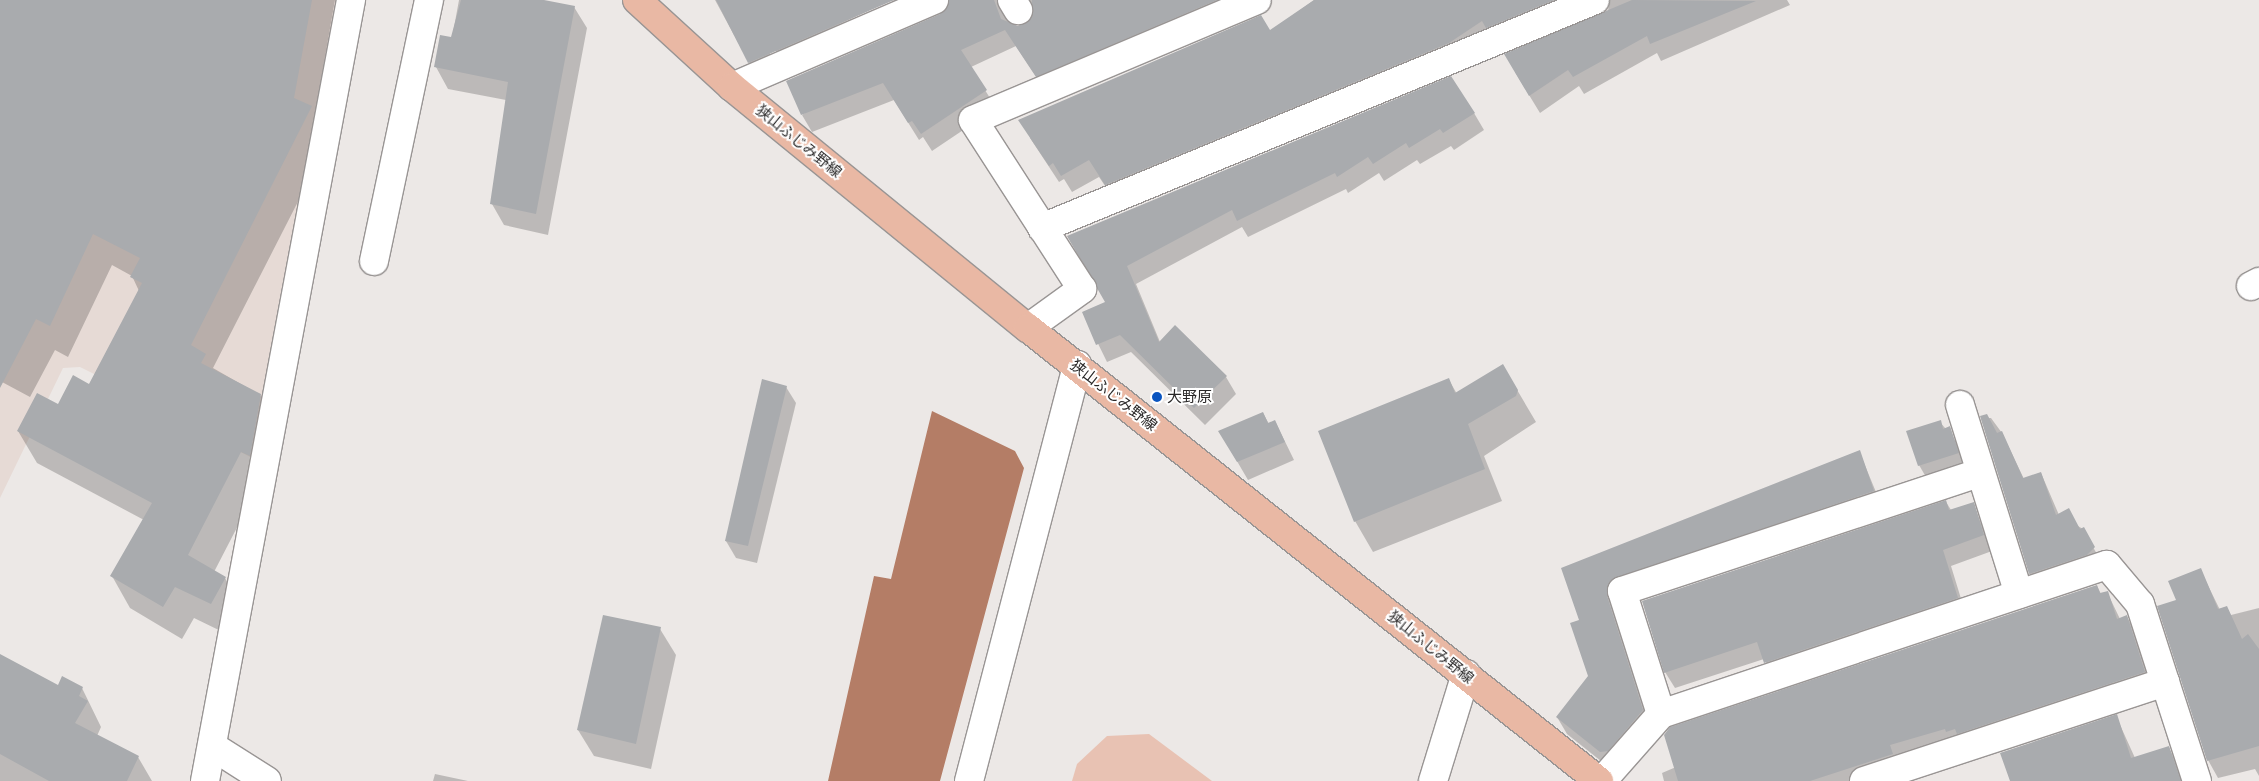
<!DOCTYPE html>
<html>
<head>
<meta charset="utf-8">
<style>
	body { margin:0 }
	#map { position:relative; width:2259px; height:781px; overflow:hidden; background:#ece8e6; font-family:Barlow,"Noto Sans JP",sans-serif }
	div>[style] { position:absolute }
	.built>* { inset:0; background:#e6dad5 }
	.green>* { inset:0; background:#e8c2b3 }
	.water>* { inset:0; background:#b47d66 }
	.shadow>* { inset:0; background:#0003 }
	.building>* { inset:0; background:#a9abae }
	.roads { filter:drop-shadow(1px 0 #999594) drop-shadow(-1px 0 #999594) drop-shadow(0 1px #999594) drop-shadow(0 -1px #999594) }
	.minor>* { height:28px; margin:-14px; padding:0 14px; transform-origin:14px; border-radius:14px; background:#fff }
	.major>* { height:28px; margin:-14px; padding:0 14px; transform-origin:14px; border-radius:14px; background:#e9b8a4 }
	.dots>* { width:14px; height:14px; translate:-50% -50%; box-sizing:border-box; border:2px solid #fff; border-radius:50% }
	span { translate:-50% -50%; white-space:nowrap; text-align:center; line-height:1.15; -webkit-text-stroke:4px #fff; paint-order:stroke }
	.street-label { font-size:15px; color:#2a2828 }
	.poi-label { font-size:15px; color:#2a2828 }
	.left { translate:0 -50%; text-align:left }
</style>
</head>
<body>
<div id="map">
	<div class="built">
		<div style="clip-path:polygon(0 0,342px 0,254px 459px,94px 374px,80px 367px,63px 368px,0 498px)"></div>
	</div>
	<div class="green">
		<div style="clip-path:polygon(1149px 734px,1212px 781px,1072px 781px,1077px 764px,1107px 736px)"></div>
	</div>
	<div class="water">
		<div style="clip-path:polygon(932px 411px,1015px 451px,1024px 468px,940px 781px,828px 781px,874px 576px,891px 579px)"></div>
	</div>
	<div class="shadow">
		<div style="clip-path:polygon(0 0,335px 0,315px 114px,330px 139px,213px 368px,260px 395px,279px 427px,260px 483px,214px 572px,225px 578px,244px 610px,229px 635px,194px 618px,182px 639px,130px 608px,112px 576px,144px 520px,37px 463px,18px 431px,89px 385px,139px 291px,132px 276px,112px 265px,68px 357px,55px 350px,30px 397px,2px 382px)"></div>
		<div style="clip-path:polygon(459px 0,537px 0,574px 7px,587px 28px,548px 235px,504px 225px,492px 204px,506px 100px,448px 89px,436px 67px,452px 38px)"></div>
		<div style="clip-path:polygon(715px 0,741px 0,779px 70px,758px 79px)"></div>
		<div style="clip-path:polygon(evenodd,779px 0,891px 0,797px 44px,898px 0,1262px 0,1047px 93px,1016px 46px,971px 67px,996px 108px,932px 151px,923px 137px,919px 140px,894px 100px,812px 132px,802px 115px,941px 15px,950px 4px,785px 68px,772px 43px,779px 0,1022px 1px,1033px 6px,1033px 19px,1019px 27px,1008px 22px,1008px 9px,1022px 1px)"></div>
		<div style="clip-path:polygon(1314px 0,1787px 0,1790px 5px,1661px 61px,1657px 53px,1584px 94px,1579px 86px,1540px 113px,1515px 72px,1608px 11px,1609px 4px,1600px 2px,1116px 202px,1099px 177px,1072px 192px,1064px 179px,1059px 182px,1030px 138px,1270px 32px)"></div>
		<div style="clip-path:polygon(1474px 113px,1484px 130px,1454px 150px,1451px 146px,1420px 164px,1417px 160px,1384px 181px,1379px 173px,1348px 193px,1346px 189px,1248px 237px,1242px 227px,1136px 284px,1160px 342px,1226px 377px,1236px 394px,1205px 425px,1131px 352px,1107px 362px,1083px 313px,1107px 303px,1068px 237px)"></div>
		<div style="clip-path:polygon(1503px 366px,1536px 422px,1484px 456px,1502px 501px,1373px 552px,1355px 521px,1449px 380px,1457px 394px)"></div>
		<div style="clip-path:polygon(786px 387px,796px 403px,757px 563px,736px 558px,726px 541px)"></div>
		<div style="clip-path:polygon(1263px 413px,1269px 424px,1275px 421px,1294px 460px,1248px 480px,1220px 432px)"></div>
		<div style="clip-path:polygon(1982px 418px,1991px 418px,2002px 433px,2024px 479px,2041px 473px,2059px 515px,2083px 529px,2103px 565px,2040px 591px,2030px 574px)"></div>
		<div style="clip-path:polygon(1940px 422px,1960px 446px,1968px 472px,1930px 484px,1919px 465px)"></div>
		<div style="clip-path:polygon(1859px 451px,1883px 509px,1620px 598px,1653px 728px,1611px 769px,1567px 734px,1557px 717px,1590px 676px,1580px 621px,1563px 569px)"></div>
		<div style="clip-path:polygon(1946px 502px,1951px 510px,1973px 503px,1992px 551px,1951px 566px,1966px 615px,1775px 679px,1764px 659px,1675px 688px,1665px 672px)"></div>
		<div style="clip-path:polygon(2200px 569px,2220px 610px,2231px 615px,2259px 608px,2259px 776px,2255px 769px,2218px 778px,2208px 760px)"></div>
		<div style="clip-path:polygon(2097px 586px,2101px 594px,2107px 592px,2120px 619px,2127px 617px,2136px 633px,2154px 688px,1876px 781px,1664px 781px,1662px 773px)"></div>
		<div style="clip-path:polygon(660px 629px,676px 655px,651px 769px,594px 756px,578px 730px)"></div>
		<div style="clip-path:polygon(0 655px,58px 686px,82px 688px,101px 727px,97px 736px,138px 757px,152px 781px,0 781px)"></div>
		<div style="clip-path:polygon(2116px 716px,2135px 758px,2169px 748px,2186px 781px,2011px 781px)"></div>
		<div style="clip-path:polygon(435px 774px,468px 781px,433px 781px)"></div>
	</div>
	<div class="building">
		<div style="clip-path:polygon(0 0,312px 0,294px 98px,312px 106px,191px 345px,206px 354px,201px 363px,261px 394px,250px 456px,241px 452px,188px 555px,226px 577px,211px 604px,175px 587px,163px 607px,110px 576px,152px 503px,17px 431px,37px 393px,58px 404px,73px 375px,89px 384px,142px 283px,130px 277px,140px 258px,93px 234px,50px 326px,36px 319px,0 388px)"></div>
		<div style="clip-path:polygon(461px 0,544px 0,575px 6px,536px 214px,490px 204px,508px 82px,434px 67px,440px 35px,451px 37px)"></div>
		<div style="clip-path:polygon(716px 0,894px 0,748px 63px)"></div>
		<div style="clip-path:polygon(949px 0,994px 0,1001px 19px,1018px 26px,1031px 18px,1032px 0,1217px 0,1036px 77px,1005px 30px,961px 50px,987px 90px,921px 134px,912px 121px,908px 123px,883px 83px,801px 115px,786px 81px,940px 14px)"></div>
		<div style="clip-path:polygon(1314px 0,1554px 0,1486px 28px,1482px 21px,1449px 43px,1105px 185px,1089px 160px,1061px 176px,1053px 163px,1049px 166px,1018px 120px,1261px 15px,1270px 30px)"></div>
		<div style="clip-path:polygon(1632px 0,1756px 1px,1650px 44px,1647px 36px,1573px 77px,1568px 70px,1529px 96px,1504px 54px)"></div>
		<div style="clip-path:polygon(1451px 76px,1475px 113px,1443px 133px,1440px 129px,1409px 148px,1406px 143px,1373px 164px,1368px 157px,1337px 177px,1335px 173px,1237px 221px,1232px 210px,1127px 266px,1159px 342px,1175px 325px,1227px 376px,1194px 408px,1120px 335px,1096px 345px,1082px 312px,1105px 302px,1067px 236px)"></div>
		<div style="clip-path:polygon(1503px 364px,1518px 390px,1516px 396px,1468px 424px,1485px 469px,1354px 522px,1318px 431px,1449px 378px,1455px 393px)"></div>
		<div style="clip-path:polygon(762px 379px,787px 386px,748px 546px,725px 541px)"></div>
		<div style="clip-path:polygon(1263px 412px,1268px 423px,1275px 420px,1285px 442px,1237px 462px,1218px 431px)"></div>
		<div style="clip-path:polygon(1987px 414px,1997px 433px,2002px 431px,2023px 478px,2041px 472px,2056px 515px,2069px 508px,2080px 529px,2084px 527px,2095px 547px,2087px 555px,2029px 574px,1980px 416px)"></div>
		<div style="clip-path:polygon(1941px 420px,1943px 429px,1950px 426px,1959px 453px,1918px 466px,1906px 431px)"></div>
		<div style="clip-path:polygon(1860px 450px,1874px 491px,1611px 580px,1607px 596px,1643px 710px,1608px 751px,1600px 752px,1556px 717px,1588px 676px,1570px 623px,1579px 620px,1561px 568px)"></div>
		<div style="clip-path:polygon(1946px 500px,1949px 510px,1974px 502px,1984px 535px,1943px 550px,1958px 598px,1764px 663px,1757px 642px,1664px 673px,1642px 601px)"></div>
		<div style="clip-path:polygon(2201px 568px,2218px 609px,2227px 606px,2242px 639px,2248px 634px,2259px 649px,2259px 746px,2207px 761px,2157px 606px,2176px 600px,2168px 581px)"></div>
		<div style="clip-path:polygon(2097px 585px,2100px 593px,2108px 591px,2117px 619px,2127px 615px,2145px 672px,1957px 734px,1955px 729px,1946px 732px,1945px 729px,1890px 745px,1893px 754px,1810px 781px,1678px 781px,1664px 735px,1670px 727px)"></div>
		<div style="clip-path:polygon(603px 615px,661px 627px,636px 744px,577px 730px)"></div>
		<div style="clip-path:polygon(0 654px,58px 685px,62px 676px,83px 687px,79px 696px,88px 701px,75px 723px,139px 756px,127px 781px,49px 781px,0 754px)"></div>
		<div style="clip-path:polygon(2117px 714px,2131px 758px,2169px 746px,2181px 781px,2010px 781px,2000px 753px)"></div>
	</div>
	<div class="roads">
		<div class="minor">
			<div style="left:1012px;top:0;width:12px;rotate:59deg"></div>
			<div style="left:732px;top:87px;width:220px;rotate:-23.3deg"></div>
			<div style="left:1042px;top:228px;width:598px;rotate:-22.41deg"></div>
			<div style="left:374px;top:261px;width:267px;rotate:-78.1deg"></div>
			<div style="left:2251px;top:286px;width:9px;rotate:-27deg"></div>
			<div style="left:1028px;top:328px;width:67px;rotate:-35.8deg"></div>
			<div style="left:1082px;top:289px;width:201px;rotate:-122.8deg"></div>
			<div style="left:973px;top:120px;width:308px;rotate:-22.9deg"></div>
			<div style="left:1960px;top:405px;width:198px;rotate:72.7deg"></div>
			<div style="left:1661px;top:714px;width:129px;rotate:-107.6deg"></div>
			<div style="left:1622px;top:591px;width:375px;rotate:-18.3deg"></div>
			<div style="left:212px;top:746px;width:65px;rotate:32.5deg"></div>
			<div style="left:205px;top:781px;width:795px;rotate:-79.41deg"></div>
			<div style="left:969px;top:781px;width:430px;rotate:-75.4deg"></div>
			<div style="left:1433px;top:781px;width:112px;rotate:-72.9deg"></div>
			<div style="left:1602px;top:781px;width:89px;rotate:-48.6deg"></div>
			<div style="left:1661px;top:714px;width:470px;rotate:-18.5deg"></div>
			<div style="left:2107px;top:565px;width:51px;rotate:49.8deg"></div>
			<div style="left:2140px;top:604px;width:82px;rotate:72.2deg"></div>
			<div style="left:1864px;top:781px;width:317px;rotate:-18.2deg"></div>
			<div style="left:2165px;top:682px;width:104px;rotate:72.1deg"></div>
		</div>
		<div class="major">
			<div style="left:637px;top:0;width:129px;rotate:42.5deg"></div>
			<div style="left:732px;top:87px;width:382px;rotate:39.2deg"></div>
			<div style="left:1028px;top:328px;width:729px;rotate:38.43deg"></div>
		</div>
	</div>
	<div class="dots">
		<div style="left:1157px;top:397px;background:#0b55c0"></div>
	</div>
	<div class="street-label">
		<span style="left:799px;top:141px;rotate:39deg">狭山ふじみ野線</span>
		<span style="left:1114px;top:395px;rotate:38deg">狭山ふじみ野線</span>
		<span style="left:1431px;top:647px;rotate:39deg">狭山ふじみ野線</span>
	</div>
	<div class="poi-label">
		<span class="left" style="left:1167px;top:397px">大野原</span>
	</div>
</div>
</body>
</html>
